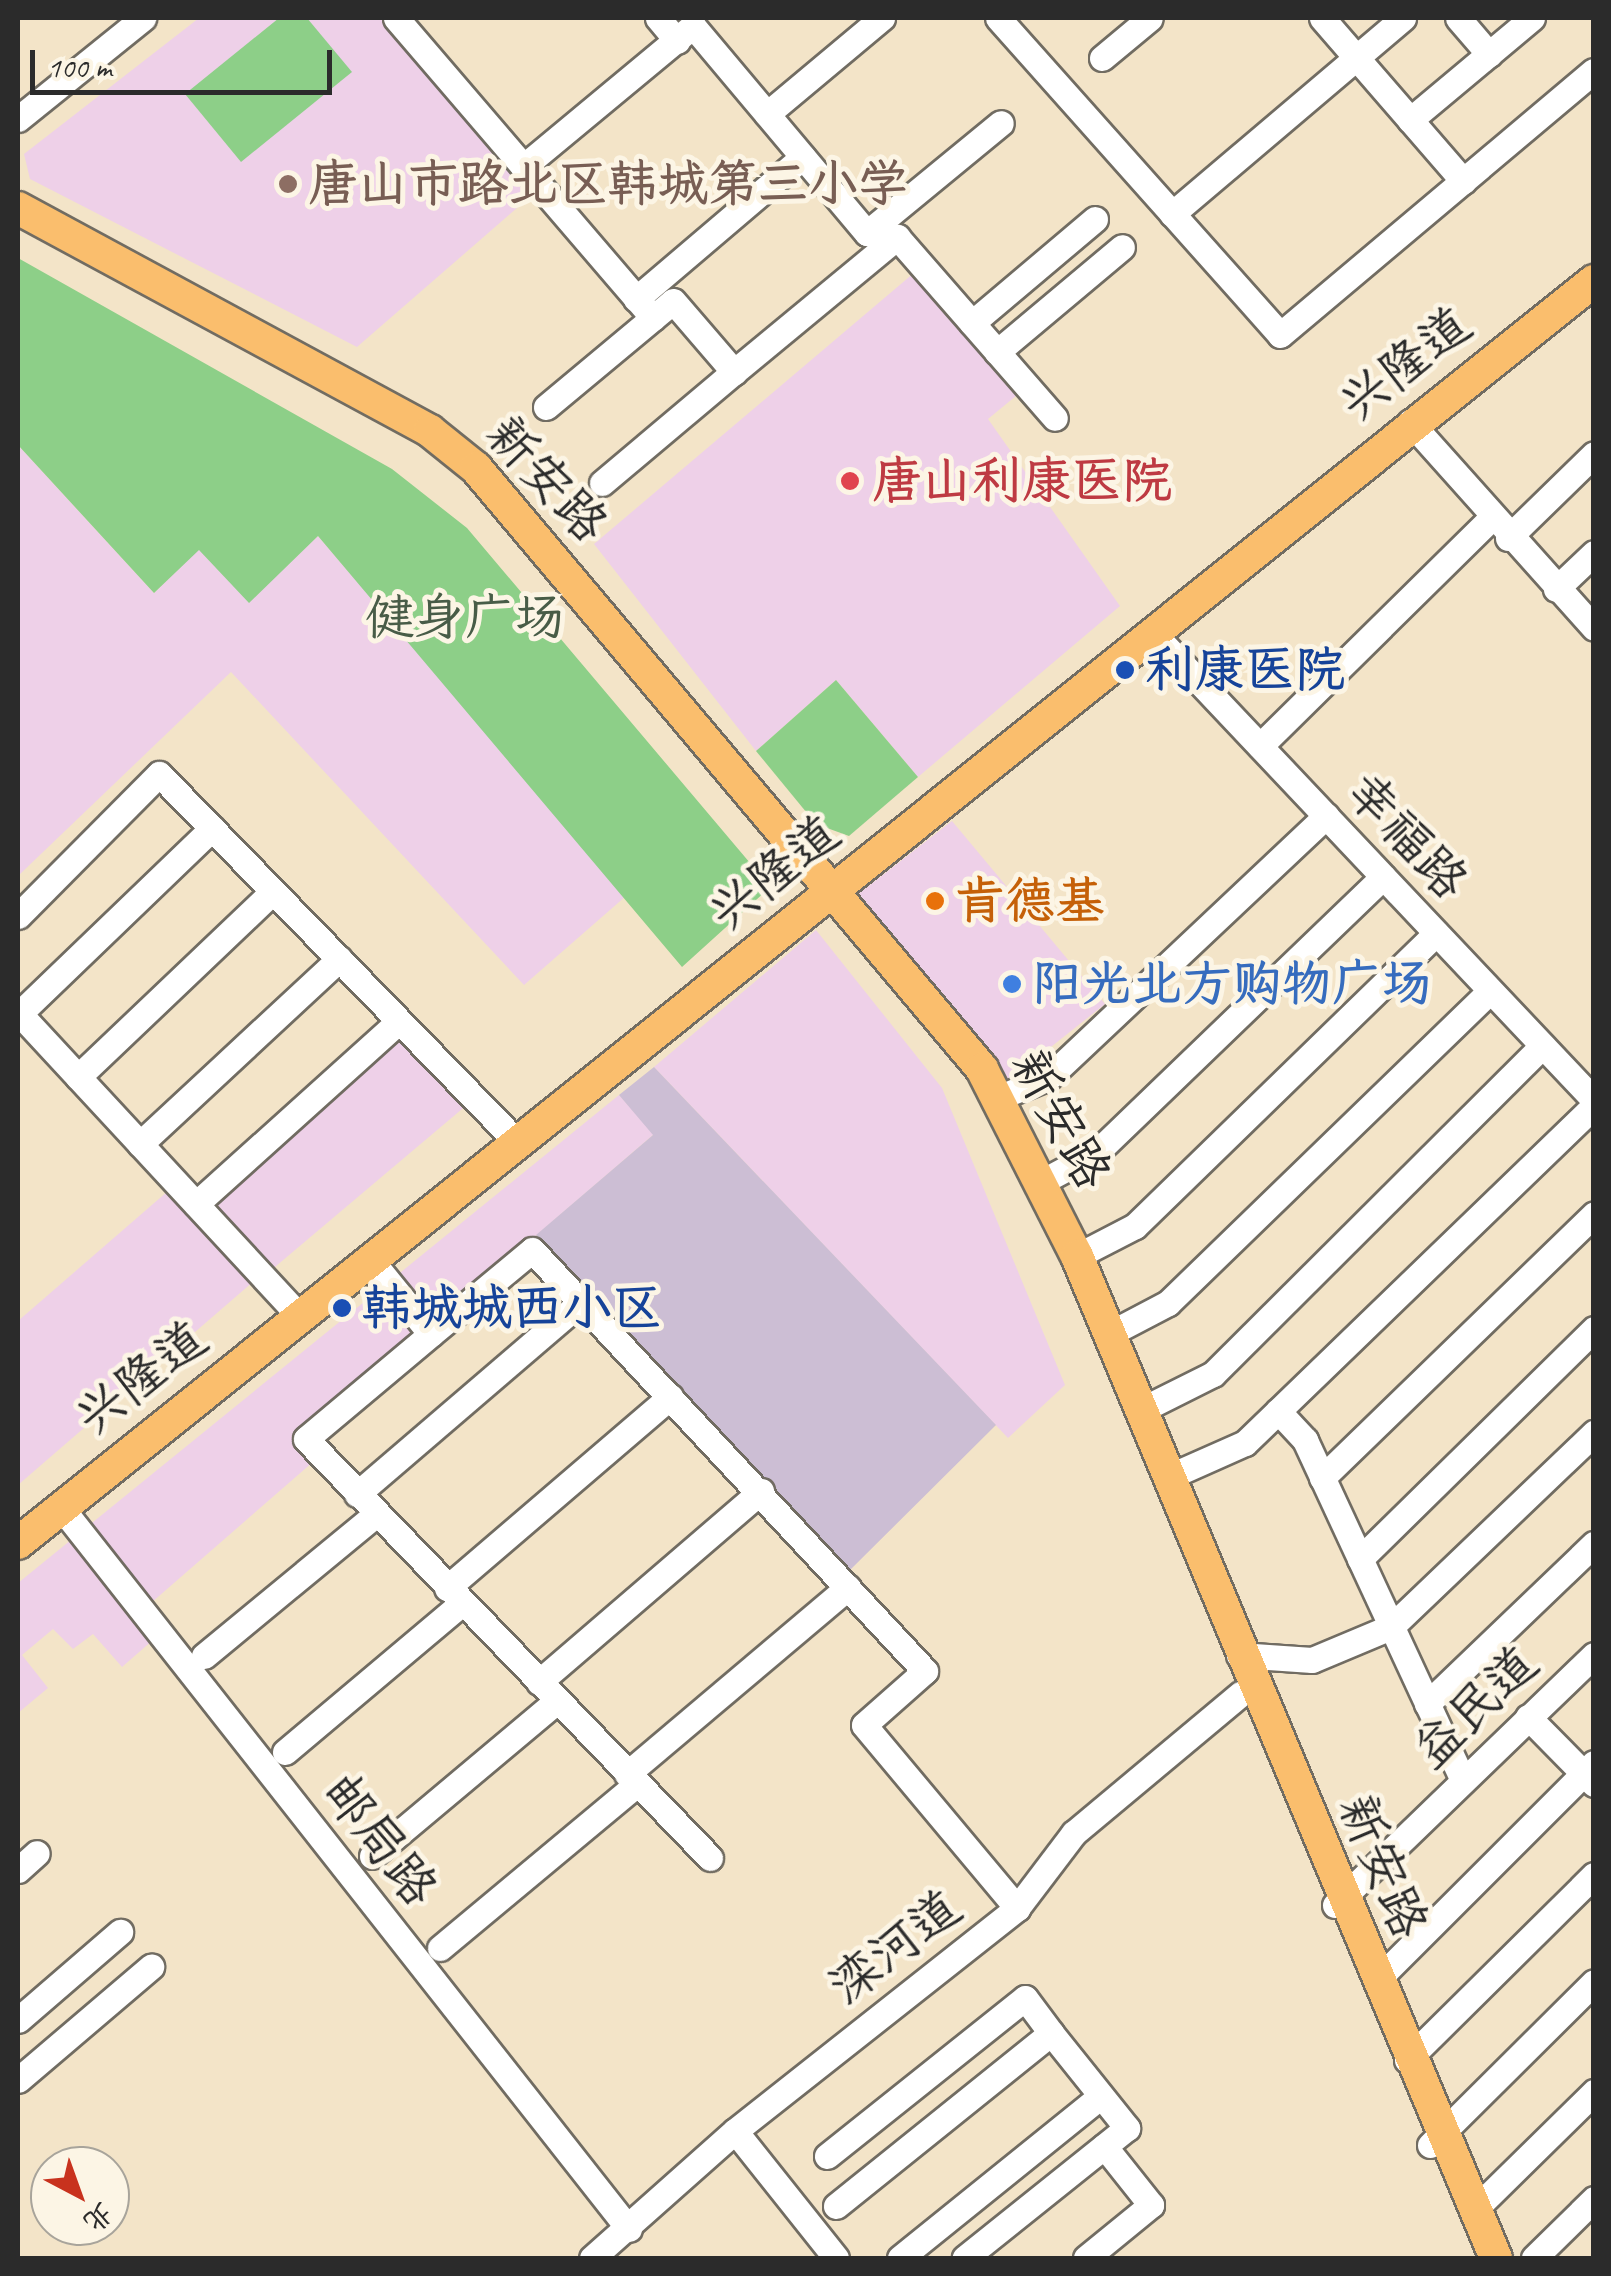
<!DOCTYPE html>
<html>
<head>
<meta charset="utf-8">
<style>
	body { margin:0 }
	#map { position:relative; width:1611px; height:2276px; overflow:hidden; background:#f3e4c8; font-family:Caveat,"LXGW WenKai TC",sans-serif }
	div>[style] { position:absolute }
	.built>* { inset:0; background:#eed0e8 }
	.industrial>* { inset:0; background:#ccbed4 }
	.green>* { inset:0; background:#8dcf88 }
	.roads { filter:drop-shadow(2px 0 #716c62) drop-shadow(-2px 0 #716c62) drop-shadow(0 2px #716c62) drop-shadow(0 -2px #716c62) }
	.minor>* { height:25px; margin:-12.5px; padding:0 12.5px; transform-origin:12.5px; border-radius:12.5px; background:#fff }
	.major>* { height:32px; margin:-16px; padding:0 16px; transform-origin:16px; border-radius:16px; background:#fabe6d }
	.dots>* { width:28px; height:28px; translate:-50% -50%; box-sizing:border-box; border:5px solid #fcf5e5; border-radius:50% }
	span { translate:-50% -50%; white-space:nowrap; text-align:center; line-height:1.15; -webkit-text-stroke:10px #fcf5e5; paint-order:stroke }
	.education-label { font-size:50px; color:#785e54; font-weight:700 }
	.left { translate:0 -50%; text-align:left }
	.street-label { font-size:50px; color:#2b2b2b }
	.health-label { font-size:50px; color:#be3a42; font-weight:700 }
	.park-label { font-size:50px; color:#485c47 }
	.transit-label { font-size:50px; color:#164399; font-weight:700 }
	.food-label { font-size:50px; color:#c56008; font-weight:700 }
	.shop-label { font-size:50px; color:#366cbe; font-weight:700 }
	.frame { position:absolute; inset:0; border:20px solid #2b2b2b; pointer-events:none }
	.north { position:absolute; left:30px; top:2146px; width:100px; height:100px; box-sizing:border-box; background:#fcf5e5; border:2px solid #a8a49b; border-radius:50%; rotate:139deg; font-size:28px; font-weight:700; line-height:40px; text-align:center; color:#2b2b2b }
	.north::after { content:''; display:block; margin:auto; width:35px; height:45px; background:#c8321e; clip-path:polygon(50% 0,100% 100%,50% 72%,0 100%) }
	.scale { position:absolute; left:30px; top:50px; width:302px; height:45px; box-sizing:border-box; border:5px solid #2b2b2b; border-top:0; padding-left:12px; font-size:30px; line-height:35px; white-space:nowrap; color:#2b2b2b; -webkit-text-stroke:8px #fcf5e5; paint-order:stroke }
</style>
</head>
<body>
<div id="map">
	<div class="built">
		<div style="clip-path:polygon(199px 18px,392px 18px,540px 188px,357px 347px,30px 179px,24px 154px)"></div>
		<div style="clip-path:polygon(928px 261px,1033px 382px,988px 419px,1120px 606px,918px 777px,836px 680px,756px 751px,594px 544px)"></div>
		<div style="clip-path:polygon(18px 445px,154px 593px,199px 549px,249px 602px,318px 536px,626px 896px,524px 985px,231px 672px,18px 876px)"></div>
		<div style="clip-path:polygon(952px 821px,1105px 1004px,1008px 1081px,857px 895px)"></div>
		<div style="clip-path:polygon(816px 930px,942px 1088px,1065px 1385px,1008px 1438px,654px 1067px)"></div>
		<div style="clip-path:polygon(408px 1034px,468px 1104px,269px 1272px,211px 1207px)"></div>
		<div style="clip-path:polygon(619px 1095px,654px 1134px,306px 1433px,321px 1455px,151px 1603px,169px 1626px,122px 1667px,93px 1634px,73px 1649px,53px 1629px,22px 1655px,48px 1688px,18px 1713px,18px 1583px)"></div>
		<div style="clip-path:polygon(168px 1191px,254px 1281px,18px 1485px,18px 1321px)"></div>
	</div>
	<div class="industrial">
		<div style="clip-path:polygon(654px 1067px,996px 1425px,848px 1572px,536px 1235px,653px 1135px,619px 1095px)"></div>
	</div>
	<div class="green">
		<div style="clip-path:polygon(279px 18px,307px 18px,352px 72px,241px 162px,185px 94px)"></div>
		<div style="clip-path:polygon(18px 258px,392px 469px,467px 528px,761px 876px,766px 891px,682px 967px,318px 536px,249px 603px,199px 550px,154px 593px,18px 445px)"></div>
		<div style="clip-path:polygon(836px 680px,918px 777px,849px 836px,816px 824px,756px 751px)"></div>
	</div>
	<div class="roads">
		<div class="minor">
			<div style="left:396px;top:18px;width:395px;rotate:49.4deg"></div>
			<div style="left:658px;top:18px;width:30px;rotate:50deg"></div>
			<div style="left:998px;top:18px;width:424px;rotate:48.3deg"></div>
			<div style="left:1280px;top:335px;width:410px;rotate:-40.1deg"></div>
			<div style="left:1322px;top:18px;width:216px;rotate:49.1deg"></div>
			<div style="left:1458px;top:18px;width:48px;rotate:49.3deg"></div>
			<div style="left:1102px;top:58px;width:62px;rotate:-39.8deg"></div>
			<div style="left:767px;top:114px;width:150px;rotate:-39.9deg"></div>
			<div style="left:18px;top:119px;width:161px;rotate:-38.9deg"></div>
			<div style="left:1410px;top:120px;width:159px;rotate:-39.9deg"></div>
			<div style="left:523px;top:167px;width:221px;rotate:-39.7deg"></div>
			<div style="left:693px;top:26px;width:270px;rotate:50deg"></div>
			<div style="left:867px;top:233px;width:30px;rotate:8deg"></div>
			<div style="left:897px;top:237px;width:240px;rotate:48.9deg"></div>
			<div style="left:1172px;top:214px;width:303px;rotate:-40.3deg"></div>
			<div style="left:867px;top:233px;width:173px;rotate:-39.4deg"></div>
			<div style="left:636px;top:299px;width:219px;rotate:-40.4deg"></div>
			<div style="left:972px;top:323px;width:161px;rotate:-40.2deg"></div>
			<div style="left:997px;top:352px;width:163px;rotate:-40deg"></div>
			<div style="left:546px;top:407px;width:165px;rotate:-39.8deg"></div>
			<div style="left:673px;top:301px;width:94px;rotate:49.3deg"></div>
			<div style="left:734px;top:372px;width:212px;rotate:-39.6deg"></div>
			<div style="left:1410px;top:422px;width:276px;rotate:48.2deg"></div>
			<div style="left:602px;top:483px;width:172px;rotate:-40.1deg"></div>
			<div style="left:1508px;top:538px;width:120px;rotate:-44.3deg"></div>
			<div style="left:1556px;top:589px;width:52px;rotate:-43.5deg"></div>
			<div style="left:1154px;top:634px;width:641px;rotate:46.64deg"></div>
			<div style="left:1260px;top:746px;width:325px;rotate:-44.6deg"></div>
			<div style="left:18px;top:916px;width:200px;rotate:-45.2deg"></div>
			<div style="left:159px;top:774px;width:515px;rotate:45.79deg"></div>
			<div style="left:18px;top:1012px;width:415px;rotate:47.2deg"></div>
			<div style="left:19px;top:1014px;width:268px;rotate:-43.9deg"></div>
			<div style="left:78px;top:1077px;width:269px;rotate:-43.6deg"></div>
			<div style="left:1000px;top:1097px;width:53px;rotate:-22.2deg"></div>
			<div style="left:1049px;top:1077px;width:381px;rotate:-43.3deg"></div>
			<div style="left:140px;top:1144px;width:272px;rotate:-42.9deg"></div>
			<div style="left:1043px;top:1181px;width:61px;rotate:-28.2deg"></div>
			<div style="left:1097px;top:1152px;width:397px;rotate:-43.9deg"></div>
			<div style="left:196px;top:1204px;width:273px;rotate:-42deg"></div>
			<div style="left:1077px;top:1256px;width:65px;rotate:-27.3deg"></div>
			<div style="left:1135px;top:1226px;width:420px;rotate:-44.2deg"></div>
			<div style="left:371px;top:1260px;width:95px;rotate:51deg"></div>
			<div style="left:431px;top:1334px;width:163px;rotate:140deg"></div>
			<div style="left:306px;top:1439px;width:582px;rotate:46.04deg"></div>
			<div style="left:431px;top:1334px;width:131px;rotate:-39.7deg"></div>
			<div style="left:532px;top:1250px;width:576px;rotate:46.97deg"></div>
			<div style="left:925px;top:1671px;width:81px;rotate:138.5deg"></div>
			<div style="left:864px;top:1725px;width:239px;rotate:50.1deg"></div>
			<div style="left:1109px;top:1334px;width:67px;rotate:-27.7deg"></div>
			<div style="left:1168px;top:1303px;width:448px;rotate:-44.1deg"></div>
			<div style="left:1139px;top:1411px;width:83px;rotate:-26.6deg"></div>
			<div style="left:1213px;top:1374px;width:465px;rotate:-44.9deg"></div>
			<div style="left:1278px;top:1411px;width:40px;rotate:47deg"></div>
			<div style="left:1305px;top:1440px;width:375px;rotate:65.1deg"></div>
			<div style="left:1166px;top:1478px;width:86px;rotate:-23.9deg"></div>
			<div style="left:1245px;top:1443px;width:485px;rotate:-44deg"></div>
			<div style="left:1322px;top:1478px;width:379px;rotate:-44.1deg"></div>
			<div style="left:357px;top:1494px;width:294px;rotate:-40.6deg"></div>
			<div style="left:60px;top:1506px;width:920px;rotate:51.8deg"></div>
			<div style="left:1360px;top:1559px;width:328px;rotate:-44.5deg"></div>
			<div style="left:447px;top:1588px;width:294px;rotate:-40.6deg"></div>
			<div style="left:1239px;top:1655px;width:73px;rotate:3.9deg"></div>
			<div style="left:1312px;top:1660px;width:86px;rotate:-22.7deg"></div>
			<div style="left:1391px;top:1627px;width:281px;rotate:-43.7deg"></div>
			<div style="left:204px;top:1656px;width:223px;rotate:-39.5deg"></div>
			<div style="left:539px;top:1682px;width:293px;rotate:-40.7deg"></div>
			<div style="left:1427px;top:1704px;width:231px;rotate:-43.8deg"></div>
			<div style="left:1528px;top:1717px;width:94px;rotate:45.4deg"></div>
			<div style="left:285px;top:1752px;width:231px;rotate:-40.1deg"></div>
			<div style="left:627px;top:1774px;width:289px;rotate:-40.2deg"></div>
			<div style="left:372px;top:1856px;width:241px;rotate:-40deg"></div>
			<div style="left:18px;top:1870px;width:25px;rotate:-42deg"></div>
			<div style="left:1335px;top:1905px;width:360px;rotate:-44deg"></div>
			<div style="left:440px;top:1948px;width:256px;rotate:-39.8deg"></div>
			<div style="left:1377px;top:1980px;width:307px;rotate:-45deg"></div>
			<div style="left:18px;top:2020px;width:135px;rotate:-40.8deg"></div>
			<div style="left:1407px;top:2060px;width:263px;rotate:-44.7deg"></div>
			<div style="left:18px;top:2080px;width:175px;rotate:-40.4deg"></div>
			<div style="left:735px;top:2131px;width:162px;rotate:51.5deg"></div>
			<div style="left:1430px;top:2145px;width:231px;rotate:-44.8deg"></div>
			<div style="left:827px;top:2156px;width:253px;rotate:-38.6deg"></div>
			<div style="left:1025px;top:1998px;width:44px;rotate:53.4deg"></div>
			<div style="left:836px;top:2206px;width:276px;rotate:-38.8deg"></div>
			<div style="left:1051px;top:2033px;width:122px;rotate:51.3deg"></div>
			<div style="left:1127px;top:2128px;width:208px;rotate:141.3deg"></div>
			<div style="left:1473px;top:2211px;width:170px;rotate:-44.5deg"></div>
			<div style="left:592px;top:2258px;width:191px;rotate:-41.6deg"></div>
			<div style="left:735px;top:2131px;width:360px;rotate:-38.3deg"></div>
			<div style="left:1017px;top:1908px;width:94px;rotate:-52.8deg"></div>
			<div style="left:1074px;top:1833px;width:217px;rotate:-39.9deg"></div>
			<div style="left:900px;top:2258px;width:258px;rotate:-38.9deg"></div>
			<div style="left:1086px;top:2258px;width:84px;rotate:-39.2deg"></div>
			<div style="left:1151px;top:2205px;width:75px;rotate:-128.5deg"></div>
			<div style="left:1534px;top:2258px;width:84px;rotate:-44.5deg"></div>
		</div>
		<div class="major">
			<div style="left:18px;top:208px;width:468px;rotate:28.4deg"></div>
			<div style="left:430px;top:431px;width:59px;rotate:38.8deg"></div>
			<div style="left:476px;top:468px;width:786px;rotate:49.9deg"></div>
			<div style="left:982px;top:1069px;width:210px;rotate:63.1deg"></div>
			<div style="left:1077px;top:1256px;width:1086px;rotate:67.31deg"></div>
			<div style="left:18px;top:1543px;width:2019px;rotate:-38.69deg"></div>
		</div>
	</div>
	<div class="dots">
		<div style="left:288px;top:184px;background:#8d6e63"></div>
		<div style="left:850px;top:481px;background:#e0444e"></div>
		<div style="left:1125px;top:670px;background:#1a4fb4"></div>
		<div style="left:935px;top:901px;background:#e8710a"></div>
		<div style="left:1012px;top:984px;background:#3f7fe0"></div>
		<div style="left:342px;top:1308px;background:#1a4fb4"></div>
	</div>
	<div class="education-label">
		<span class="left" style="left:308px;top:184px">唐山市路北区韩城第三小学</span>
	</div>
	<div class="street-label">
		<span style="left:1405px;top:364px;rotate:-38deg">兴隆道</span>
		<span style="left:547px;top:479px;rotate:47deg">新安路</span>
		<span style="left:1407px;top:836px;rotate:47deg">幸福路</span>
		<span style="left:774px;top:873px;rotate:-39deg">兴隆道</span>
		<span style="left:1061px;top:1119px;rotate:61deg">新安路</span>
		<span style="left:141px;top:1378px;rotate:-38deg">兴隆道</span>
		<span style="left:1475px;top:1707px;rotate:-44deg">益民道</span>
		<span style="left:380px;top:1840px;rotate:52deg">邮局路</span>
		<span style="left:1383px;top:1866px;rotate:67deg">新安路</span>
		<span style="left:895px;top:1947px;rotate:-38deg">滦河道</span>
	</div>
	<div class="health-label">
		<span class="left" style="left:872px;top:481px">唐山利康医院</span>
	</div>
	<div class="park-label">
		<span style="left:465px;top:618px">健身广场</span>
	</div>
	<div class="transit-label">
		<span class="left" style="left:1145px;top:670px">利康医院</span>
		<span class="left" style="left:362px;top:1308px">韩城城西小区</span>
	</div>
	<div class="food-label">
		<span class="left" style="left:955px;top:901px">肯德基</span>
	</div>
	<div class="shop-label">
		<span class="left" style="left:1032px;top:984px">阳光北方购物广场</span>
	</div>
	<div class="frame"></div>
	<div class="north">北</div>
	<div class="scale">100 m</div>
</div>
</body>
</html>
